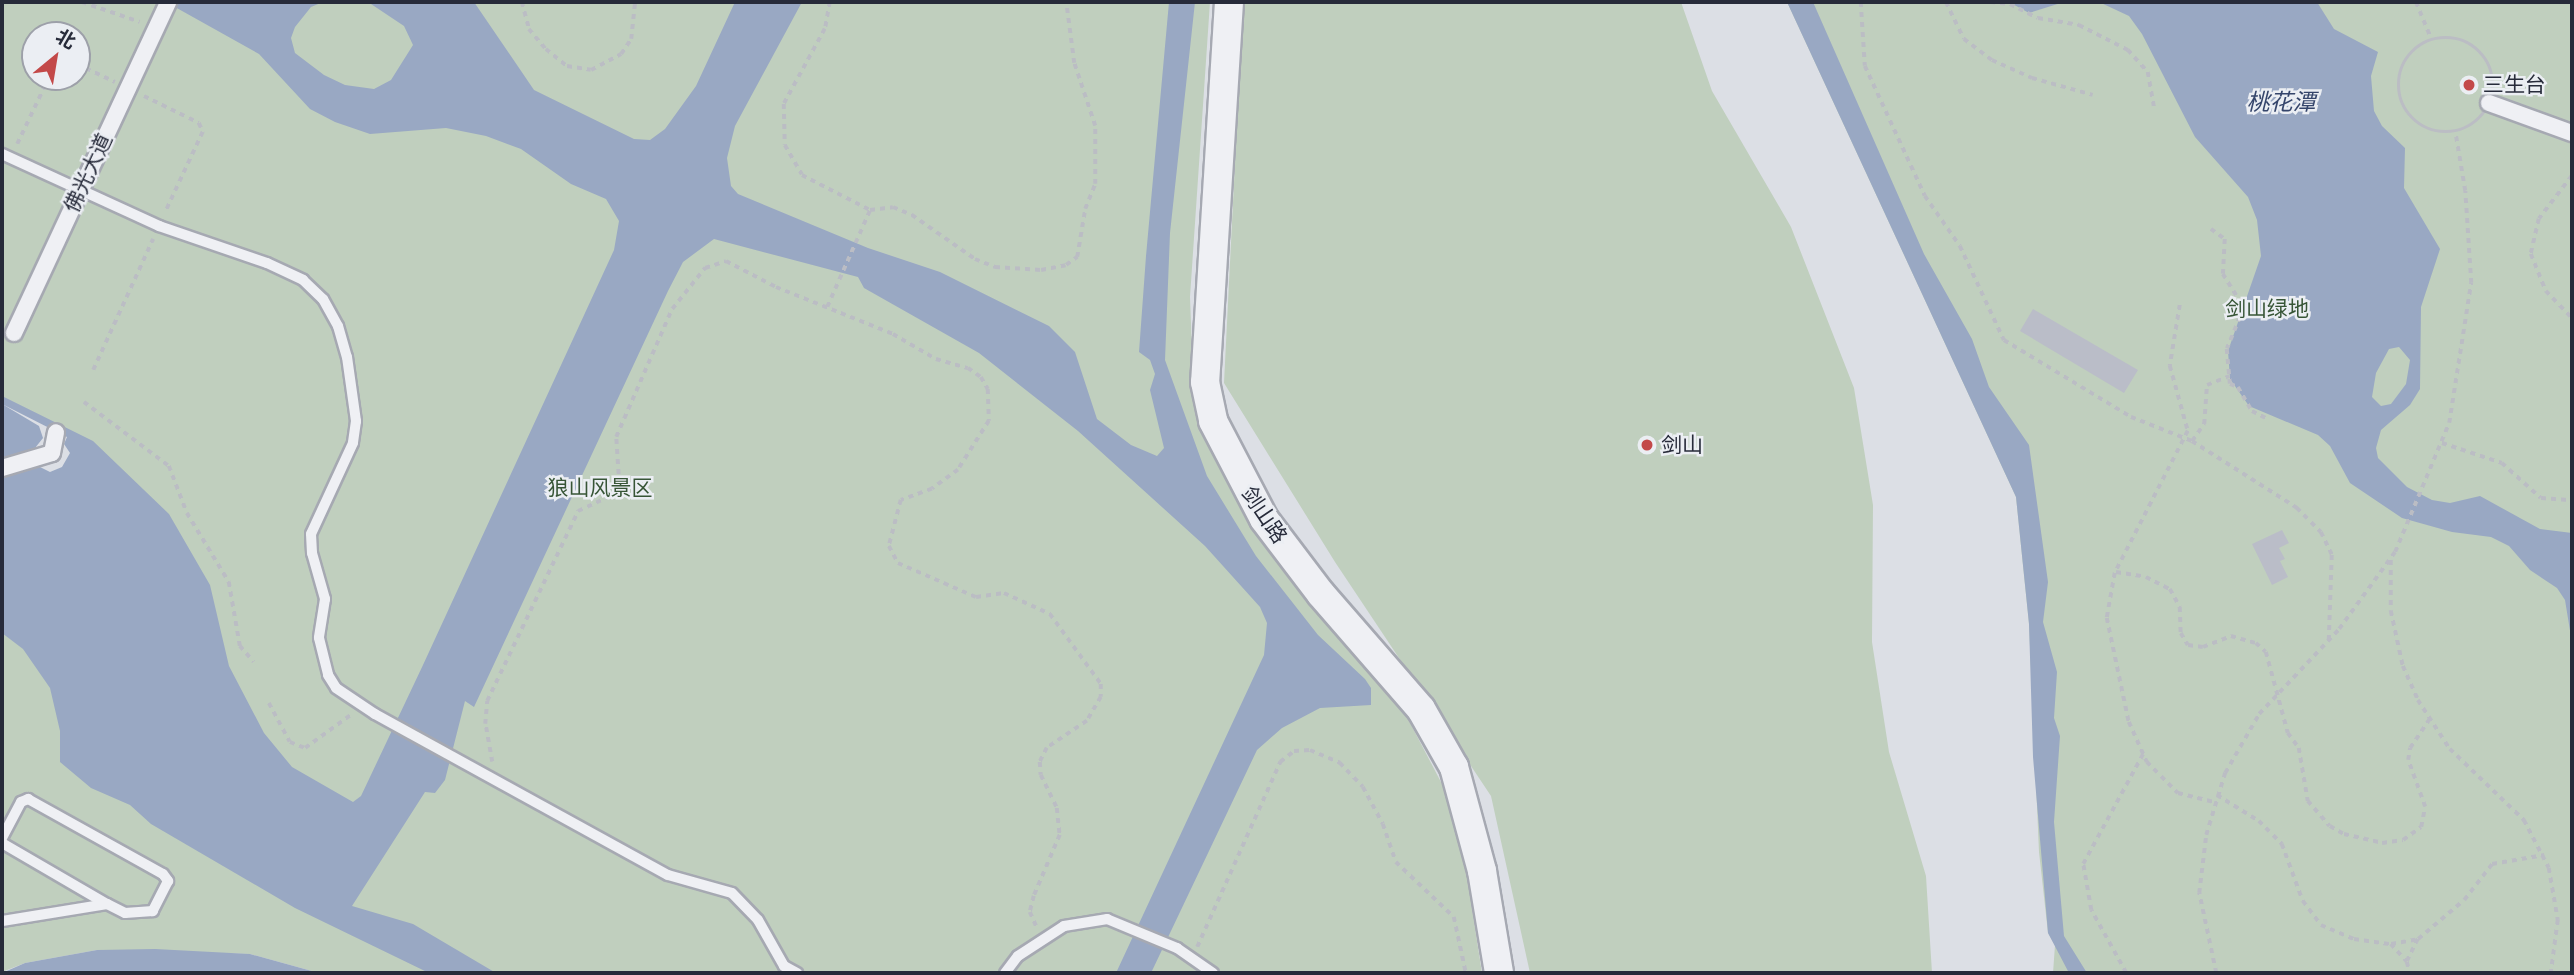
<!DOCTYPE html>
<html>
<head>
<meta charset="utf-8">
<style>
	body { margin:0 }
	#map { position:relative; width:2574px; height:975px; overflow:hidden; background:#dcdfe5; font-family:"Roboto Condensed","Noto Sans SC",sans-serif }
	div>[style] { position:absolute }
	.green>* { inset:0; background:#c0cfbe }
	.water>* { inset:0; background:#99a8c3 }
	.pier>* { inset:0; background:#dcdfe5 }
	.building>* { inset:0; background:#babdc8 }
	.path>* { height:3.5px; margin-top:-1.75px; transform-origin:0; background:repeating-linear-gradient(90deg,#bbbdc4 0 5px,transparent 0 10px) }
	.path>.ring { margin:-1.75px; padding:0; box-sizing:content-box; background:none; border:3.5px solid #bbbdc4; border-radius:50% }
	.roads { filter:drop-shadow(2px 0 #a6a9b2) drop-shadow(-2px 0 #a6a9b2) drop-shadow(0 2px #a6a9b2) drop-shadow(0 -2px #a6a9b2) }
	.service>* { height:10px; margin:-5px; padding:0 5px; transform-origin:5px; border-radius:5px; background:#eff0f4 }
	.pedestrian>* { height:16px; margin:-8px; padding:0 8px; transform-origin:8px; border-radius:8px; background:#eff0f4 }
	.tertiary>* { height:28px; margin:-14px; padding:0 14px; transform-origin:14px; border-radius:14px; background:#eff0f4 }
	.dots>* { width:19px; height:19px; translate:-50% -50%; box-sizing:border-box; border:4px solid #ebeef3; border-radius:50% }
	span { translate:-50% -50%; white-space:nowrap; text-align:center; line-height:1.15; -webkit-text-stroke:5px #ebeef3; paint-order:stroke }
	.poi-label { font-size:21px; color:#272b3a }
	.left { translate:0 -50%; text-align:left }
	.street-label { font-size:21px; color:#272b3a }
	.park-label { font-size:21px; color:#375536 }
	.water-label { font-size:23px; color:#35456b; font-style:italic }
	.frame { position:absolute; inset:0; border:4px solid #272b3a; pointer-events:none }
	.north { position:absolute; left:21px; top:21px; width:70px; height:70px; box-sizing:border-box; background:#ebeef3; border:2px solid #9da0a9; border-radius:50%; rotate:30deg; font-size:19px; font-weight:700; line-height:28px; text-align:center; color:#272b3a }
	.north::after { content:''; display:block; margin:auto; width:24px; height:32px; background:#c34949; clip-path:polygon(50% 0,100% 100%,50% 72%,0 100%) }
</style>
</head>
<body>
<div id="map">
	<div class="green">
		<div style="clip-path:polygon(evenodd,2px 2px,1210px 2px,1190px 297px,1193px 378px,1207px 436px,1397px 698px,1442px 784px,1465px 863px,1482px 973px,319px 973px,250px 954px,97px 950px,25px 963px,2px 972px,2px 2px,35px 35px,77px 35px,77px 77px,35px 77px,35px 35px)"></div>
		<div style="clip-path:polygon(1243px 2px,1681px 2px,1712px 91px,1791px 227px,1854px 388px,1873px 505px,1872px 642px,1889px 752px,1926px 876px,1932px 973px,1530px 973px,1491px 796px,1335px 562px,1224px 383px)"></div>
		<div style="clip-path:polygon(1787px 2px,2572px 2px,2572px 973px,2053px 973px,2055px 945px,2048px 933px,2039px 852px,2029px 624px,2016px 497px)"></div>
	</div>
	<div class="water">
		<div style="clip-path:polygon(166px 2px,323px 2px,311px 7px,295px 27px,291px 38px,295px 53px,324px 75px,345px 85px,374px 89px,391px 80px,413px 45px,404px 26px,368px 2px,474px 2px,534px 90px,634px 139px,650px 140px,665px 129px,696px 86px,735px 2px,802px 2px,735px 126px,727px 158px,731px 186px,738px 194px,868px 248px,940px 272px,1049px 326px,1075px 352px,1097px 419px,1131px 445px,1157px 456px,1164px 448px,1150px 390px,1155px 374px,1150px 360px,1139px 352px,1146px 256px,1169px 2px,1195px 2px,1170px 233px,1165px 360px,1207px 476px,1256px 556px,1318px 635px,1365px 679px,1371px 688px,1371px 705px,1320px 708px,1282px 728px,1257px 750px,1151px 973px,1116px 973px,1264px 655px,1267px 623px,1260px 607px,1205px 546px,1078px 431px,979px 353px,864px 288px,858px 277px,714px 239px,683px 262px,668px 291px,474px 707px,465px 701px,445px 780px,435px 793px,425px 792px,352px 906px,413px 924px,496px 973px,429px 973px,295px 908px,151px 824px,130px 805px,91px 788px,60px 762px,60px 731px,50px 688px,23px 649px,2px 633px,2px 396px,93px 441px,169px 514px,210px 585px,229px 666px,264px 733px,292px 767px,353px 802px,361px 796px,423px 665px,614px 250px,619px 221px,606px 199px,571px 184px,521px 149px,486px 136px,446px 128px,370px 134px,335px 122px,310px 109px,259px 54px)"></div>
		<div style="clip-path:polygon(1787px 2px,1813px 2px,1924px 254px,1972px 339px,1989px 387px,2029px 445px,2048px 582px,2043px 622px,2057px 672px,2054px 718px,2060px 736px,2054px 822px,2064px 936px,2087px 973px,2069px 973px,2048px 933px,2033px 757px,2029px 624px,2016px 497px)"></div>
		<div style="clip-path:polygon(2009px 2px,2064px 2px,2029px 13px)"></div>
		<div style="clip-path:polygon(evenodd,2099px 2px,2317px 2px,2334px 29px,2378px 52px,2371px 76px,2374px 111px,2382px 126px,2405px 148px,2404px 188px,2440px 249px,2421px 307px,2420px 389px,2410px 405px,2381px 430px,2376px 448px,2378px 458px,2407px 487px,2432px 500px,2450px 503px,2480px 496px,2540px 529px,2572px 533px,2572px 643px,2565px 600px,2557px 588px,2530px 570px,2509px 546px,2491px 537px,2452px 532px,2402px 518px,2350px 483px,2330px 446px,2318px 435px,2249px 406px,2230px 379px,2228px 351px,2261px 256px,2257px 220px,2248px 197px,2195px 137px,2142px 34px,2129px 16px,2099px 2px,2399px 347px,2410px 360px,2406px 384px,2391px 404px,2381px 406px,2372px 397px,2376px 373px,2389px 349px,2399px 347px)"></div>
		<div style="clip-path:polygon(155px 949px,250px 954px,319px 973px,2px 973px,25px 963px,97px 950px)"></div>
	</div>
	<div class="pier">
		<div style="clip-path:polygon(2px 404px,67px 437px,64px 444px,70px 453px,62px 467px,50px 472px,38px 466px,2px 477px,2px 458px,35px 448px,43px 438px,39px 426px)"></div>
	</div>
	<div class="building">
		<div style="clip-path:polygon(2033px 309px,2138px 370px,2124px 393px,2020px 331px)"></div>
		<div style="clip-path:polygon(2282px 530px,2289px 543px,2279px 548px,2285px 559px,2280px 561px,2288px 577px,2272px 585px,2252px 544px)"></div>
	</div>
	<div class="path">
		<div style="left:82px;top:2px;width:61px;rotate:19deg"></div>
		<div style="left:522px;top:2px;width:28px;rotate:75deg"></div>
		<div style="left:529px;top:29px;width:26px;rotate:50deg"></div>
		<div style="left:546px;top:49px;width:27px;rotate:39deg"></div>
		<div style="left:567px;top:66px;width:24px;rotate:9deg"></div>
		<div style="left:591px;top:70px;width:34px;rotate:-28deg"></div>
		<div style="left:621px;top:54px;width:18px;rotate:-56deg"></div>
		<div style="left:631px;top:39px;width:37px;rotate:-84deg"></div>
		<div style="left:830px;top:2px;width:27px;rotate:100deg"></div>
		<div style="left:825px;top:29px;width:85px;rotate:118.7deg"></div>
		<div style="left:784px;top:104px;width:41px;rotate:88.6deg"></div>
		<div style="left:785px;top:145px;width:34px;rotate:60deg"></div>
		<div style="left:802px;top:175px;width:76px;rotate:27.2deg"></div>
		<div style="left:870px;top:210px;width:23px;rotate:-7deg"></div>
		<div style="left:893px;top:207px;width:21px;rotate:23deg"></div>
		<div style="left:912px;top:215px;width:77px;rotate:34.9deg"></div>
		<div style="left:975px;top:259px;width:22px;rotate:22deg"></div>
		<div style="left:995px;top:267px;width:46px;rotate:3.7deg"></div>
		<div style="left:1041px;top:270px;width:25px;rotate:-11deg"></div>
		<div style="left:1066px;top:265px;width:14px;rotate:-36deg"></div>
		<div style="left:1077px;top:257px;width:49px;rotate:-80.5deg"></div>
		<div style="left:1085px;top:209px;width:27px;rotate:-68deg"></div>
		<div style="left:1095px;top:184px;width:58px;rotate:-90deg"></div>
		<div style="left:1095px;top:126px;width:66px;rotate:-108.4deg"></div>
		<div style="left:1074px;top:63px;width:62px;rotate:-97.5deg"></div>
		<div style="left:1861px;top:2px;width:64px;rotate:86.4deg"></div>
		<div style="left:1865px;top:66px;width:143px;rotate:65.2deg"></div>
		<div style="left:1925px;top:196px;width:61px;rotate:55deg"></div>
		<div style="left:1960px;top:246px;width:104px;rotate:64.9deg"></div>
		<div style="left:2004px;top:340px;width:149px;rotate:31.2deg"></div>
		<div style="left:2131px;top:417px;width:66px;rotate:21.5deg"></div>
		<div style="left:2192px;top:441px;width:125px;rotate:32.5deg"></div>
		<div style="left:2297px;top:508px;width:34px;rotate:45deg"></div>
		<div style="left:2321px;top:532px;width:25px;rotate:64deg"></div>
		<div style="left:2332px;top:555px;width:86px;rotate:92deg"></div>
		<div style="left:1946px;top:2px;width:41px;rotate:64.1deg"></div>
		<div style="left:1964px;top:39px;width:35px;rotate:37deg"></div>
		<div style="left:1992px;top:60px;width:44px;rotate:24.2deg"></div>
		<div style="left:2032px;top:78px;width:63px;rotate:15.6deg"></div>
		<div style="left:1990px;top:2px;width:20px;rotate:6deg"></div>
		<div style="left:2010px;top:4px;width:31px;rotate:27deg"></div>
		<div style="left:2038px;top:18px;width:42px;rotate:9.7deg"></div>
		<div style="left:2079px;top:25px;width:55px;rotate:27deg"></div>
		<div style="left:2128px;top:50px;width:30px;rotate:48deg"></div>
		<div style="left:2148px;top:72px;width:35px;rotate:80deg"></div>
		<div style="left:2416px;top:2px;width:41px;rotate:67.2deg"></div>
		<div class="ring" style="left:2399px;top:38px;width:90.5px;height:90.5px"></div>
		<div style="left:77px;top:64px;width:42px;rotate:25.3deg"></div>
		<div style="left:144px;top:96px;width:61px;rotate:26.1deg"></div>
		<div style="left:199px;top:123px;width:10px;rotate:66deg"></div>
		<div style="left:203px;top:132px;width:89px;rotate:115.1deg"></div>
		<div style="left:17px;top:144px;width:74px;rotate:-64.5deg"></div>
		<div style="left:2572px;top:176px;width:54px;rotate:127.5deg"></div>
		<div style="left:2539px;top:219px;width:36px;rotate:103deg"></div>
		<div style="left:2531px;top:254px;width:40px;rotate:68deg"></div>
		<div style="left:2546px;top:291px;width:37px;rotate:46deg"></div>
		<div style="left:2211px;top:229px;width:17px;rotate:36deg"></div>
		<div style="left:2225px;top:239px;width:35px;rotate:93deg"></div>
		<div style="left:2223px;top:274px;width:40px;rotate:58deg"></div>
		<div style="left:2244px;top:308px;width:44px;rotate:112.5deg"></div>
		<div style="left:2227px;top:349px;width:35px;rotate:85deg"></div>
		<div style="left:2230px;top:384px;width:9px;rotate:21deg"></div>
		<div style="left:2238px;top:387px;width:28px;rotate:60deg"></div>
		<div style="left:2252px;top:411px;width:18px;rotate:27deg"></div>
		<div style="left:2180px;top:305px;width:62px;rotate:99.3deg"></div>
		<div style="left:2170px;top:366px;width:67px;rotate:74.5deg"></div>
		<div style="left:2188px;top:431px;width:160px;rotate:117.2deg"></div>
		<div style="left:2115px;top:573px;width:46px;rotate:100.1deg"></div>
		<div style="left:2107px;top:618px;width:106px;rotate:78.1deg"></div>
		<div style="left:2129px;top:722px;width:44px;rotate:65.8deg"></div>
		<div style="left:2147px;top:762px;width:44px;rotate:45deg"></div>
		<div style="left:2178px;top:793px;width:37px;rotate:14deg"></div>
		<div style="left:827px;top:307px;width:106px;rotate:-66.1deg"></div>
		<div style="left:93px;top:370px;width:144px;rotate:-65.4deg"></div>
		<div style="left:84px;top:402px;width:106px;rotate:37deg"></div>
		<div style="left:169px;top:466px;width:50px;rotate:69deg"></div>
		<div style="left:187px;top:513px;width:81px;rotate:58.7deg"></div>
		<div style="left:229px;top:582px;width:65px;rotate:80.2deg"></div>
		<div style="left:240px;top:646px;width:21px;rotate:49deg"></div>
		<div style="left:2192px;top:441px;width:21px;rotate:-55deg"></div>
		<div style="left:2204px;top:424px;width:39px;rotate:-86deg"></div>
		<div style="left:2207px;top:385px;width:24px;rotate:-22deg"></div>
		<div style="left:2442px;top:443px;width:63px;rotate:18.4deg"></div>
		<div style="left:2502px;top:463px;width:52px;rotate:41.9deg"></div>
		<div style="left:2541px;top:498px;width:31px;rotate:4deg"></div>
		<div style="left:2391px;top:560px;width:51px;rotate:90deg"></div>
		<div style="left:2391px;top:611px;width:56px;rotate:77.7deg"></div>
		<div style="left:2403px;top:666px;width:37px;rotate:66deg"></div>
		<div style="left:2418px;top:700px;width:59px;rotate:56.9deg"></div>
		<div style="left:2450px;top:749px;width:103px;rotate:43.8deg"></div>
		<div style="left:2524px;top:820px;width:54px;rotate:62.5deg"></div>
		<div style="left:2549px;top:868px;width:53px;rotate:80.2deg"></div>
		<div style="left:2558px;top:920px;width:53px;rotate:97.5deg"></div>
		<div style="left:2116px;top:572px;width:30px;rotate:9deg"></div>
		<div style="left:2146px;top:577px;width:27px;rotate:27deg"></div>
		<div style="left:2170px;top:589px;width:21px;rotate:61deg"></div>
		<div style="left:2180px;top:607px;width:26px;rotate:88deg"></div>
		<div style="left:2181px;top:633px;width:14px;rotate:60deg"></div>
		<div style="left:2188px;top:645px;width:15px;rotate:8deg"></div>
		<div style="left:2203px;top:647px;width:30px;rotate:-21deg"></div>
		<div style="left:2231px;top:636px;width:26px;rotate:16deg"></div>
		<div style="left:2256px;top:643px;width:13px;rotate:42deg"></div>
		<div style="left:2266px;top:652px;width:84px;rotate:74.8deg"></div>
		<div style="left:2288px;top:733px;width:19px;rotate:54deg"></div>
		<div style="left:2299px;top:748px;width:54px;rotate:80.4deg"></div>
		<div style="left:2308px;top:801px;width:33px;rotate:49deg"></div>
		<div style="left:2330px;top:826px;width:16px;rotate:30deg"></div>
		<div style="left:2344px;top:834px;width:39px;rotate:13deg"></div>
		<div style="left:2382px;top:843px;width:21px;rotate:-8deg"></div>
		<div style="left:2403px;top:840px;width:22px;rotate:-36deg"></div>
		<div style="left:2421px;top:827px;width:20px;rotate:-79deg"></div>
		<div style="left:2425px;top:807px;width:50px;rotate:-109.9deg"></div>
		<div style="left:2408px;top:760px;width:12px;rotate:-81deg"></div>
		<div style="left:2410px;top:748px;width:34px;rotate:-56deg"></div>
		<div style="left:269px;top:703px;width:44px;rotate:61.7deg"></div>
		<div style="left:290px;top:742px;width:16px;rotate:22deg"></div>
		<div style="left:305px;top:748px;width:58px;rotate:-35.9deg"></div>
		<div style="left:492px;top:762px;width:39px;rotate:-100deg"></div>
		<div style="left:485px;top:724px;width:23px;rotate:-85deg"></div>
		<div style="left:487px;top:701px;width:211px;rotate:-64.4deg"></div>
		<div style="left:578px;top:511px;width:33px;rotate:-25deg"></div>
		<div style="left:608px;top:497px;width:17px;rotate:-50deg"></div>
		<div style="left:619px;top:484px;width:47px;rotate:-93.7deg"></div>
		<div style="left:616px;top:437px;width:140px;rotate:-66.4deg"></div>
		<div style="left:672px;top:309px;width:53px;rotate:-51.2deg"></div>
		<div style="left:705px;top:268px;width:22px;rotate:-18deg"></div>
		<div style="left:726px;top:261px;width:56px;rotate:27.5deg"></div>
		<div style="left:776px;top:287px;width:126px;rotate:21.9deg"></div>
		<div style="left:893px;top:334px;width:50px;rotate:30.2deg"></div>
		<div style="left:936px;top:359px;width:33px;rotate:16deg"></div>
		<div style="left:968px;top:368px;width:16px;rotate:35deg"></div>
		<div style="left:981px;top:377px;width:14px;rotate:60deg"></div>
		<div style="left:988px;top:389px;width:32px;rotate:88deg"></div>
		<div style="left:989px;top:421px;width:58px;rotate:122.3deg"></div>
		<div style="left:958px;top:470px;width:32px;rotate:144deg"></div>
		<div style="left:932px;top:489px;width:33px;rotate:160deg"></div>
		<div style="left:901px;top:500px;width:48px;rotate:104.6deg"></div>
		<div style="left:889px;top:546px;width:19px;rotate:62deg"></div>
		<div style="left:898px;top:563px;width:85px;rotate:23.6deg"></div>
		<div style="left:976px;top:597px;width:28px;rotate:-8deg"></div>
		<div style="left:1004px;top:593px;width:51px;rotate:24.5deg"></div>
		<div style="left:1050px;top:614px;width:87px;rotate:53.9deg"></div>
		<div style="left:1101px;top:684px;width:13px;rotate:90deg"></div>
		<div style="left:1101px;top:697px;width:28px;rotate:120deg"></div>
		<div style="left:1087px;top:721px;width:48px;rotate:146deg"></div>
		<div style="left:1047px;top:748px;width:16px;rotate:117deg"></div>
		<div style="left:1040px;top:762px;width:13px;rotate:86deg"></div>
		<div style="left:1041px;top:775px;width:37px;rotate:64deg"></div>
		<div style="left:1057px;top:808px;width:27px;rotate:84deg"></div>
		<div style="left:1060px;top:835px;width:66px;rotate:113.1deg"></div>
		<div style="left:1034px;top:896px;width:16px;rotate:104deg"></div>
		<div style="left:1030px;top:912px;width:17px;rotate:66deg"></div>
		<div style="left:2217px;top:795px;width:49px;rotate:31.8deg"></div>
		<div style="left:2259px;top:821px;width:33px;rotate:45deg"></div>
		<div style="left:2282px;top:844px;width:61px;rotate:69.8deg"></div>
		<div style="left:2303px;top:901px;width:30px;rotate:53deg"></div>
		<div style="left:2321px;top:925px;width:36px;rotate:23deg"></div>
		<div style="left:2354px;top:939px;width:37px;rotate:8deg"></div>
		<div style="left:2391px;top:944px;width:27px;rotate:-10deg"></div>
		<div style="left:2418px;top:939px;width:25px;rotate:116deg"></div>
		<div style="left:2418px;top:939px;width:60px;rotate:-40.3deg"></div>
		<div style="left:2464px;top:900px;width:46px;rotate:-52.1deg"></div>
		<div style="left:2492px;top:864px;width:53px;rotate:-9.8deg"></div>
		<div style="left:2391px;top:944px;width:24px;rotate:48deg"></div>
		<div style="left:2407px;top:962px;width:11px;rotate:75deg"></div>
		<div style="left:1197px;top:947px;width:203px;rotate:-65.8deg"></div>
		<div style="left:1280px;top:762px;width:18px;rotate:-38deg"></div>
		<div style="left:1294px;top:751px;width:16px;rotate:-4deg"></div>
		<div style="left:1310px;top:750px;width:33px;rotate:23deg"></div>
		<div style="left:1340px;top:763px;width:33px;rotate:46deg"></div>
		<div style="left:1363px;top:787px;width:42px;rotate:61.6deg"></div>
		<div style="left:1383px;top:824px;width:40px;rotate:71.1deg"></div>
		<div style="left:1396px;top:862px;width:80px;rotate:43.5deg"></div>
		<div style="left:1454px;top:917px;width:57px;rotate:77.9deg"></div>
		<div style="left:2126px;top:973px;width:72px;rotate:-119.1deg"></div>
		<div style="left:2091px;top:910px;width:47px;rotate:-99.9deg"></div>
		<div style="left:2083px;top:864px;width:125px;rotate:-61.4deg"></div>
		<div style="left:2216px;top:973px;width:82px;rotate:-102deg"></div>
		<div style="left:2199px;top:893px;width:58px;rotate:-83.1deg"></div>
		<div style="left:2206px;top:835px;width:65px;rotate:-73deg"></div>
		<div style="left:2225px;top:773px;width:68px;rotate:-60deg"></div>
		<div style="left:2259px;top:714px;width:117px;rotate:-46.7deg"></div>
		<div style="left:2339px;top:629px;width:95px;rotate:-54deg"></div>
		<div style="left:2395px;top:552px;width:140px;rotate:-67.3deg"></div>
		<div style="left:2449px;top:423px;width:142px;rotate:-81.1deg"></div>
		<div style="left:2471px;top:283px;width:92px;rotate:-93.7deg"></div>
		<div style="left:2465px;top:191px;width:61px;rotate:-99.5deg"></div>
	</div>
	<div class="roads">
		<div class="service">
			<div style="left:2px;top:154px;width:173px;rotate:24.6deg"></div>
			<div style="left:159px;top:226px;width:114px;rotate:18.9deg"></div>
			<div style="left:267px;top:263px;width:40px;rotate:25deg"></div>
			<div style="left:303px;top:280px;width:28px;rotate:44deg"></div>
			<div style="left:323px;top:299px;width:31px;rotate:61deg"></div>
			<div style="left:338px;top:326px;width:32px;rotate:74deg"></div>
			<div style="left:347px;top:357px;width:65px;rotate:82deg"></div>
			<div style="left:356px;top:421px;width:22px;rotate:98deg"></div>
			<div style="left:353px;top:443px;width:100px;rotate:114.8deg"></div>
			<div style="left:311px;top:534px;width:19px;rotate:87deg"></div>
			<div style="left:312px;top:553px;width:48px;rotate:74.2deg"></div>
			<div style="left:325px;top:599px;width:39px;rotate:99deg"></div>
			<div style="left:319px;top:638px;width:38px;rotate:76deg"></div>
			<div style="left:328px;top:675px;width:15px;rotate:58deg"></div>
			<div style="left:336px;top:688px;width:47px;rotate:33.7deg"></div>
			<div style="left:375px;top:714px;width:334px;rotate:28.8deg"></div>
			<div style="left:668px;top:875px;width:66px;rotate:15.7deg"></div>
			<div style="left:732px;top:893px;width:37px;rotate:46deg"></div>
			<div style="left:758px;top:920px;width:53px;rotate:60.5deg"></div>
			<div style="left:784px;top:966px;width:15px;rotate:28deg"></div>
			<div style="left:2px;top:838px;width:41px;rotate:-62.2deg"></div>
			<div style="left:21px;top:802px;width:8px;rotate:-23deg"></div>
			<div style="left:28px;top:799px;width:154px;rotate:29.1deg"></div>
			<div style="left:163px;top:874px;width:9px;rotate:54deg"></div>
			<div style="left:168px;top:881px;width:34px;rotate:117deg"></div>
			<div style="left:153px;top:911px;width:28px;rotate:176deg"></div>
			<div style="left:125px;top:913px;width:20px;rotate:-153deg"></div>
			<div style="left:107px;top:904px;width:106px;rotate:170.8deg"></div>
			<div style="left:2px;top:843px;width:121px;rotate:30.2deg"></div>
			<div style="left:1005px;top:973px;width:21px;rotate:-53deg"></div>
			<div style="left:1018px;top:956px;width:55px;rotate:-33.1deg"></div>
			<div style="left:1064px;top:926px;width:44px;rotate:-9.2deg"></div>
			<div style="left:1107px;top:919px;width:76px;rotate:22.5deg"></div>
			<div style="left:1177px;top:948px;width:44px;rotate:34.8deg"></div>
		</div>
		<div class="pedestrian">
			<div style="left:2489px;top:103px;width:88px;rotate:19.9deg"></div>
			<div style="left:14px;top:333px;width:365px;rotate:-65deg"></div>
			<div style="left:2px;top:468px;width:52px;rotate:-16.7deg"></div>
			<div style="left:52px;top:453px;width:21px;rotate:-79deg"></div>
		</div>
		<div class="tertiary">
			<div style="left:1229px;top:2px;width:381px;rotate:93.6deg"></div>
			<div style="left:1205px;top:382px;width:40px;rotate:78deg"></div>
			<div style="left:1213px;top:421px;width:110px;rotate:62.5deg"></div>
			<div style="left:1264px;top:519px;width:94px;rotate:52.8deg"></div>
			<div style="left:1321px;top:594px;width:152px;rotate:49deg"></div>
			<div style="left:1421px;top:709px;width:67px;rotate:60.4deg"></div>
			<div style="left:1454px;top:767px;width:108px;rotate:74.9deg"></div>
			<div style="left:1482px;top:871px;width:103px;rotate:80.5deg"></div>
		</div>
	</div>
	<div class="dots">
		<div style="left:2469px;top:85px;background:#c34949"></div>
		<div style="left:1647px;top:445px;background:#c34949"></div>
	</div>
	<div class="poi-label">
		<span class="left" style="left:2483px;top:85px">三生台</span>
		<span class="left" style="left:1661px;top:445px">剑山</span>
	</div>
	<div class="street-label">
		<span style="left:88px;top:173px;rotate:-65deg">佛光大道</span>
		<span style="left:1264px;top:515px;rotate:56deg">剑山路</span>
	</div>
	<div class="park-label">
		<span style="left:2267px;top:309px">剑山绿地</span>
		<span style="left:600px;top:488px">狼山风景区</span>
	</div>
	<div class="water-label">
		<span style="left:2281px;top:103px">桃花潭</span>
	</div>
	<div class="frame"></div>
	<div class="north">北</div>
</div>
</body>
</html>
